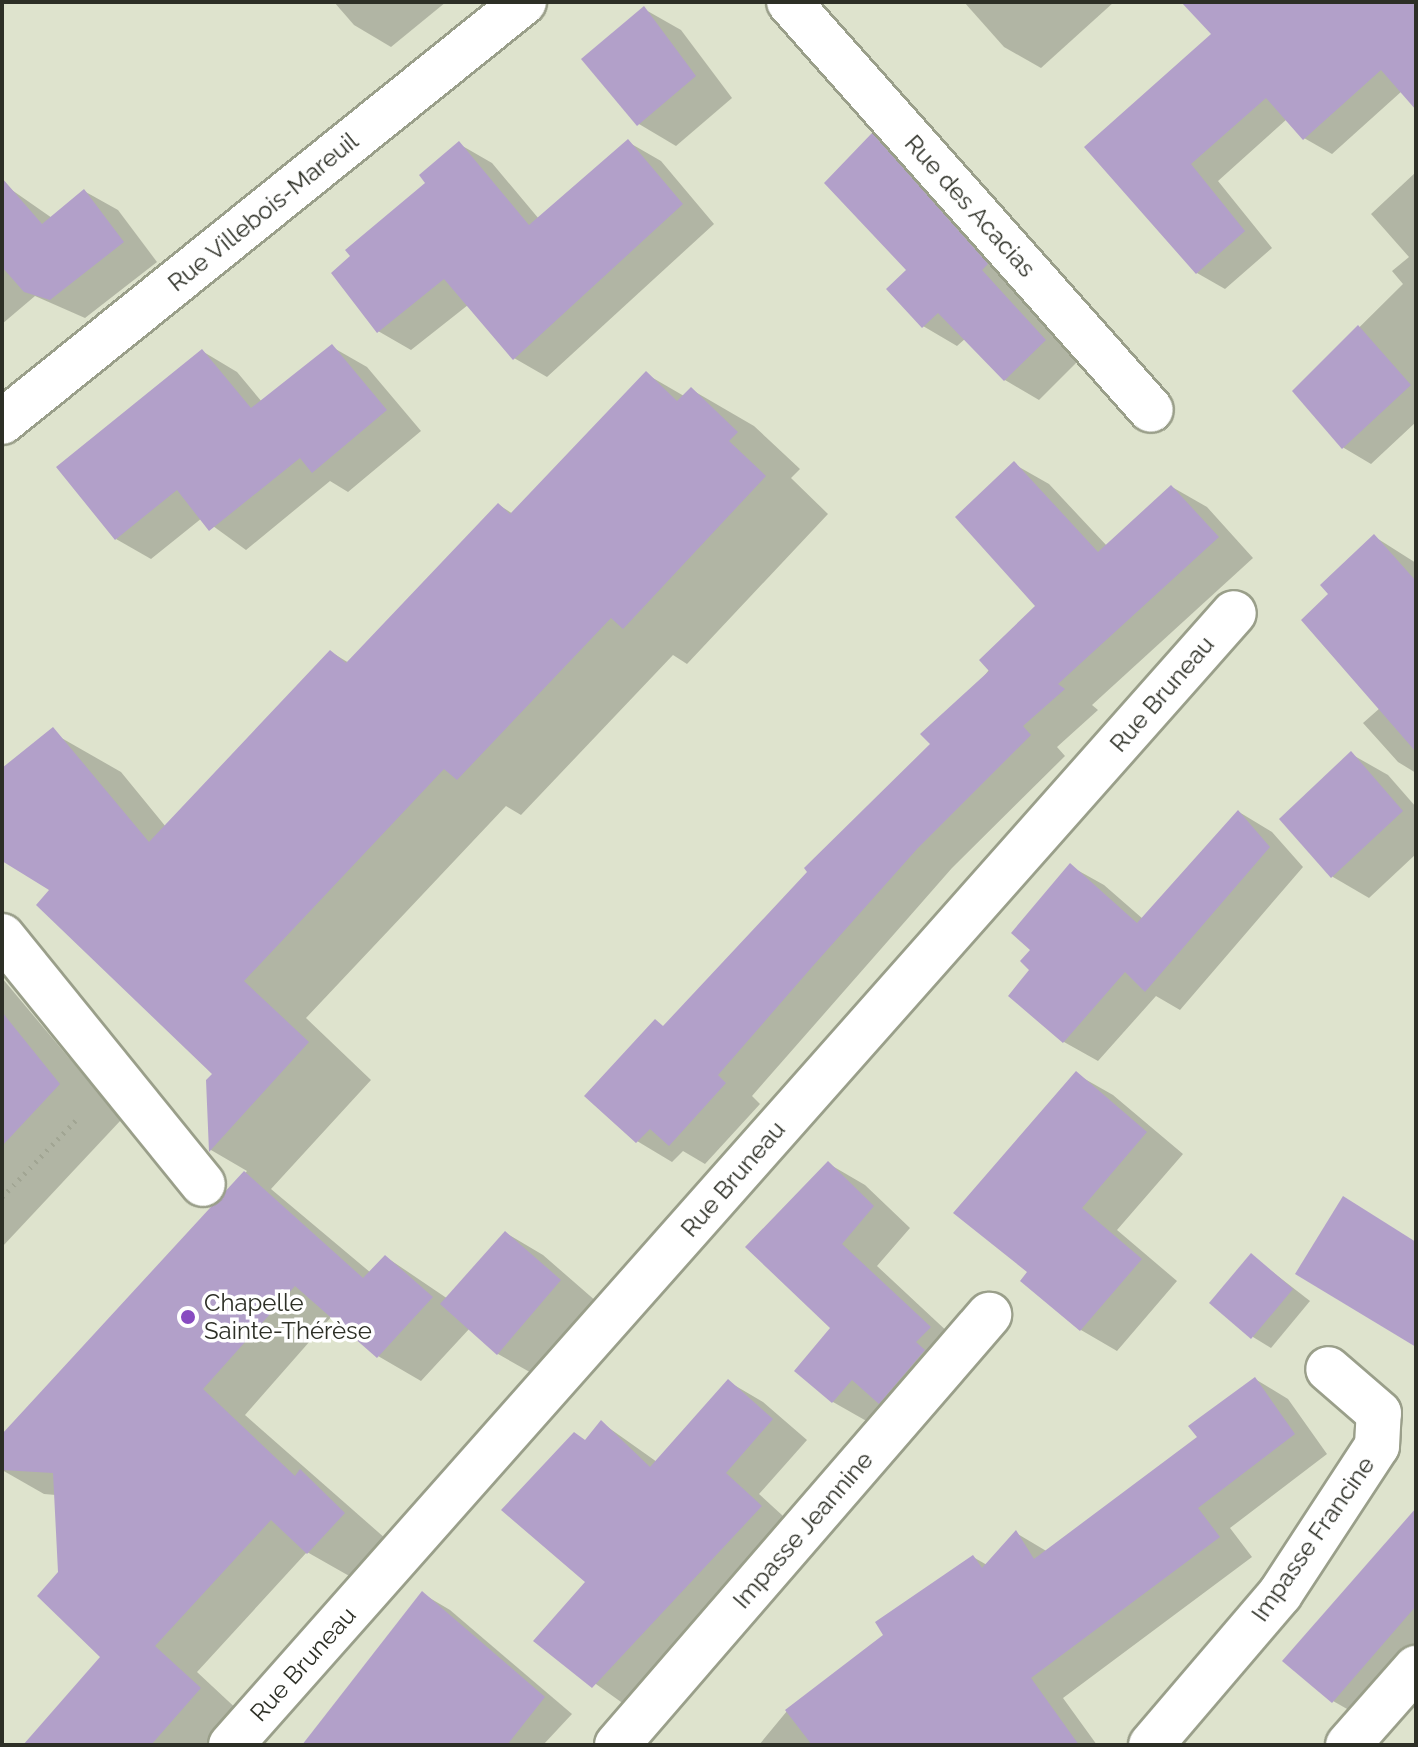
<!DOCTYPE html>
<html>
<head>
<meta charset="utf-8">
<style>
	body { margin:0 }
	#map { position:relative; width:1418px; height:1747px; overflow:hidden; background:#dee3cd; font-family:Raleway,sans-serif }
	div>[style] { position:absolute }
	.shadow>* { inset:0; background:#0003 }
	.building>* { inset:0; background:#b2a0c9 }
	.path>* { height:5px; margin-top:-2.5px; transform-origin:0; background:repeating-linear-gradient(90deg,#a1a593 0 2px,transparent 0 8px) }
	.roads { filter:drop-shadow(2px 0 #9a9f8a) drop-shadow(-2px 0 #9a9f8a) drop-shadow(0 2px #9a9f8a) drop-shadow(0 -2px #9a9f8a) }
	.minor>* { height:44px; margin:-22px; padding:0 22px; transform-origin:22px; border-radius:22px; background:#fff }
	.dots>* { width:22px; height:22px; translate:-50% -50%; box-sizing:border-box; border:4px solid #fff; border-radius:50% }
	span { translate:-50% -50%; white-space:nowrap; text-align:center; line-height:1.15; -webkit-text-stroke:7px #fff; paint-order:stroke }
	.street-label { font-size:24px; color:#2d2f26 }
	.poi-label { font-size:24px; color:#2d2f26 }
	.left { translate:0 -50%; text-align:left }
	.frame { position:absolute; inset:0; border:4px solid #2d2f26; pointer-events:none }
</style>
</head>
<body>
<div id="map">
	<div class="shadow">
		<div style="clip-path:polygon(334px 2px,446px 2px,391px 47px,354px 25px)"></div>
		<div style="clip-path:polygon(964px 2px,1114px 2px,1041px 68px,1004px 47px)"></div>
		<div style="clip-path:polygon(1184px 2px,1416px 2px,1416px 107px,1402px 91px,1332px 154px,1304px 138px,1287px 119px,1218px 181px,1272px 248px,1225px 289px,1197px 273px,1087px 147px,1214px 34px)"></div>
		<div style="clip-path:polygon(644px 9px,681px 30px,732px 98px,676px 146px,639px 124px)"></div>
		<div style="clip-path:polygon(872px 135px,906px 155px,1021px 285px,1015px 291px,1079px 360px,1039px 400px,1005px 380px,966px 338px,957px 346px,923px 326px)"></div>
		<div style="clip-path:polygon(628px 142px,661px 161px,714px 224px,547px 377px,514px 358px,468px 305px,411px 350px,378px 331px,428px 183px,459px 144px,492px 163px,539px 219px)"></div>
		<div style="clip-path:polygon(1416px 172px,1416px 422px,1371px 464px,1344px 448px,1295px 391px,1403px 284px,1392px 271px,1409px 257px,1371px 214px)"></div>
		<div style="clip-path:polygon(9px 188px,52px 218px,84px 191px,118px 210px,157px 262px,85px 318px,35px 296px,2px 324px,2px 194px)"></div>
		<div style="clip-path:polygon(332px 347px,367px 367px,421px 431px,348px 492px,330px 481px,246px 550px,202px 518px,151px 559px,116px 539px,202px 351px,237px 372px,262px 402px)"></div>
		<div style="clip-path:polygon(646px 374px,684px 396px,692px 390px,754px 426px,800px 469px,791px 478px,828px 514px,687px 664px,673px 655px,521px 815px,506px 806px,306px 1018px,371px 1080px,271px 1189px,371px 1273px,386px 1257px,448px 1299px,506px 1233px,543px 1255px,597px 1302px,535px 1375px,498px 1354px,470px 1328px,421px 1381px,378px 1356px,332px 1316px,245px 1415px,386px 1539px,351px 1577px,307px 1552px,197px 1672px,242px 1714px,215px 1745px,92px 1745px,103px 1656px,60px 1573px,56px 1495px,44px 1494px,2px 1470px,2px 1437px,247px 1171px,211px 1150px,208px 1081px,214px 1074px,52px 889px,2px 858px,2px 783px,58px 736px,121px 772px,166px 827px,331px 652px,349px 663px,499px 505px,513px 514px)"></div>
		<div style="clip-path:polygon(1014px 464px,1049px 484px,1107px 546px,1172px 487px,1207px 507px,1253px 558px,1092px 705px,1098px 710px,1057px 747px,1065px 756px,952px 868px,752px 1096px,760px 1104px,705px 1164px,683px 1151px,672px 1162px,637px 1141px,665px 1027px,932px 744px,1038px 606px)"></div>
		<div style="clip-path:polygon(1375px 537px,1416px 563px,1416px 773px,1398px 762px,1363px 723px,1380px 708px,1330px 594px)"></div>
		<div style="clip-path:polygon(1351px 754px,1388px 775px,1416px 807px,1416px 854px,1369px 898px,1333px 877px,1282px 819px)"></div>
		<div style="clip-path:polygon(1239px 812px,1272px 832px,1303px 867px,1180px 1010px,1156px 996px,1098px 1061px,1064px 1042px,1011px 996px,1031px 970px,1033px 950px,1070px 866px,1104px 885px,1143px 919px)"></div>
		<div style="clip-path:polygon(2px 978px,121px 1120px,2px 1247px)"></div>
		<div style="clip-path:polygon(1076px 1074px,1113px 1095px,1183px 1154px,1117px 1230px,1177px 1281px,1117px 1351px,1081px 1330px,1030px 1272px)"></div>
		<div style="clip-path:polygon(829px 1164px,865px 1185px,910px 1228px,877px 1266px,966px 1349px,870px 1423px,833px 1402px)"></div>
		<div style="clip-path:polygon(1252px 1256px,1310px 1301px,1271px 1348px,1253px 1337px)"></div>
		<div style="clip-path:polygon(1255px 1379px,1288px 1399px,1327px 1454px,1230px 1528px,1252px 1557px,1063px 1698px,1097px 1745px,759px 1745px,787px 1711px,886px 1635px,973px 1557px,987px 1565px,1016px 1533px,1048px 1552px,1200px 1438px)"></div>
		<div style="clip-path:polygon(729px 1382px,763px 1402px,807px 1440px,759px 1494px,795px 1527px,628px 1707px,536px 1641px,588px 1582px,575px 1434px,586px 1441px,602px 1423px,657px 1462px)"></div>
		<div style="clip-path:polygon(1416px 1526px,1416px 1669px,1370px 1722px,1333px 1701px)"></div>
		<div style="clip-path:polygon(423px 1594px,450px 1610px,572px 1714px,543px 1745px,312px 1745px)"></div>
	</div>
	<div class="building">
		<div style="clip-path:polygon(1181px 2px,1416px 2px,1416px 110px,1381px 70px,1303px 140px,1266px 98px,1191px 164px,1245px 231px,1196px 274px,1084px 147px,1211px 34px)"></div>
		<div style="clip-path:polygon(644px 6px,696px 76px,637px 126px,581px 59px)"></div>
		<div style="clip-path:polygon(872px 133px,988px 264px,982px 270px,1046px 340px,1004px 381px,938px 313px,922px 328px,886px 289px,906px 270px,824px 183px)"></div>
		<div style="clip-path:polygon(628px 139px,683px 204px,513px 360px,444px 279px,377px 333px,331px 273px,350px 256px,345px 250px,425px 183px,419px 175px,459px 141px,529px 225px)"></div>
		<div style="clip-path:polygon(2px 178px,42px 224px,84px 189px,124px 242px,50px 300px,24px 292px,2px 267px)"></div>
		<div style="clip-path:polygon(1358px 325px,1411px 385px,1342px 449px,1292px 391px)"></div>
		<div style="clip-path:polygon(332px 344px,387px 410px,312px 473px,300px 458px,209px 531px,177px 490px,115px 540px,56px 467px,202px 349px,251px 408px)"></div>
		<div style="clip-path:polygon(646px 371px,677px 401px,691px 387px,738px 432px,729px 441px,766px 476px,623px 629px,611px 618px,457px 780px,444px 769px,244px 981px,309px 1042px,209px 1152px,206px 1080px,212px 1074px,36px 905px,49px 890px,2px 861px,2px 768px,53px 727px,149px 842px,330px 650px,346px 663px,498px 503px,510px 514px)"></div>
		<div style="clip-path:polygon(1014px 461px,1098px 552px,1171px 485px,1219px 537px,1058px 684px,1065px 689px,1023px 726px,1031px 735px,917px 849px,812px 967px,718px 1075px,726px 1083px,669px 1146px,650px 1129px,636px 1143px,584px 1096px,655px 1019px,663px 1026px,807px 872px,804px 868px,930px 744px,920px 734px,989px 671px,979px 660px,1035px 606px,955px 517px)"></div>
		<div style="clip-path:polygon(1374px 534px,1416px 581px,1416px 752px,1301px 620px,1328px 594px,1320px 585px)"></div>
		<div style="clip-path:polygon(1351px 751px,1403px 811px,1331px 878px,1279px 819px)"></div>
		<div style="clip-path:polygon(1238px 810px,1270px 847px,1145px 992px,1125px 972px,1063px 1043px,1008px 996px,1029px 970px,1020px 961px,1030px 950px,1011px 933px,1070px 863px,1137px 923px)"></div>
		<div style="clip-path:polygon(2px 1012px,60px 1084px,2px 1146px)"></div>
		<div style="clip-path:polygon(1076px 1071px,1147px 1132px,1082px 1208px,1142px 1259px,1080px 1331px,1020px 1281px,1027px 1272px,953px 1213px)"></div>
		<div style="clip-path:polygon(828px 1161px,874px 1206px,842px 1244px,931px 1327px,916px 1342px,925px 1350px,879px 1404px,852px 1380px,832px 1403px,794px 1371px,830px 1328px,745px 1247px)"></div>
		<div style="clip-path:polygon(244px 1171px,363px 1278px,385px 1255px,433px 1297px,377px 1358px,295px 1286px,203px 1389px,295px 1476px,300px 1469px,345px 1513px,307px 1554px,271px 1520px,155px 1646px,201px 1688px,151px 1745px,23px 1745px,100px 1657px,37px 1596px,58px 1572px,53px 1473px,2px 1470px,2px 1434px)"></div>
		<div style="clip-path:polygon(1343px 1196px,1416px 1242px,1416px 1347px,1295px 1274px)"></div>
		<div style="clip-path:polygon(505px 1231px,561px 1280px,497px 1355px,440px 1304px)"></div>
		<div style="clip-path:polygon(1251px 1253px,1293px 1289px,1251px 1339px,1209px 1303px)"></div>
		<div style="clip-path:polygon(1255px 1377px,1295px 1434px,1198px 1508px,1220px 1537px,1031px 1678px,1079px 1745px,812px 1745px,785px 1710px,883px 1635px,875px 1622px,973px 1555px,982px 1568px,1016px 1530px,1034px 1559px,1197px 1437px,1188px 1426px)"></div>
		<div style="clip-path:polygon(728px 1379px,773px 1419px,726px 1473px,762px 1506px,592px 1688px,533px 1641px,585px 1582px,501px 1510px,574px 1432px,585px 1440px,601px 1420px,650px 1467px)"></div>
		<div style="clip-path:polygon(1416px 1508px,1416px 1606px,1332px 1703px,1282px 1661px)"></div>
		<div style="clip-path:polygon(422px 1591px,545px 1697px,507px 1745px,302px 1745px)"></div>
	</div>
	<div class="path">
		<div style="left:2px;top:1197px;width:111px;rotate:-46.1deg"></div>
	</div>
	<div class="roads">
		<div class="minor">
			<div style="left:789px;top:2px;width:545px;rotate:48.42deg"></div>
			<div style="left:2px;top:422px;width:670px;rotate:-38.82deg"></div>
			<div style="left:2px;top:936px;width:319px;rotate:51deg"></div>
			<div style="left:231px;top:1745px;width:1512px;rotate:-48.46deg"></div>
			<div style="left:617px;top:1745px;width:569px;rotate:-49.14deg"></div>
			<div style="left:1151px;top:1745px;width:199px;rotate:-49.5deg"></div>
			<div style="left:1280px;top:1594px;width:177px;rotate:-56.8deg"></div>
			<div style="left:1377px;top:1446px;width:33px;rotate:-87deg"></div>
			<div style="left:1379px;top:1413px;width:67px;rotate:-139.2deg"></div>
			<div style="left:1348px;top:1745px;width:103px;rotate:-48.6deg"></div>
		</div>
	</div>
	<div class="dots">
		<div style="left:188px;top:1317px;background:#884bc1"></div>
	</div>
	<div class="street-label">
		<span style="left:970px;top:206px;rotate:48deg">Rue des Acacias</span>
		<span style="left:263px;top:212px;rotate:-39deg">Rue Villebois-Mareuil</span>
		<span style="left:1162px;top:694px;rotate:-49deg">Rue Bruneau</span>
		<span style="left:733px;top:1179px;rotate:-49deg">Rue Bruneau</span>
		<span style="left:803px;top:1530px;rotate:-49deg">Impasse Jeannine</span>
		<span style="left:1313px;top:1539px;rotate:-55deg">Impasse Francine</span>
		<span style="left:303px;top:1664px;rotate:-48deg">Rue Bruneau</span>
	</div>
	<div class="poi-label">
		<span class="left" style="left:204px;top:1317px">Chapelle<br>Sainte-Thérèse</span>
	</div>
	<div class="frame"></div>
</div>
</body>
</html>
